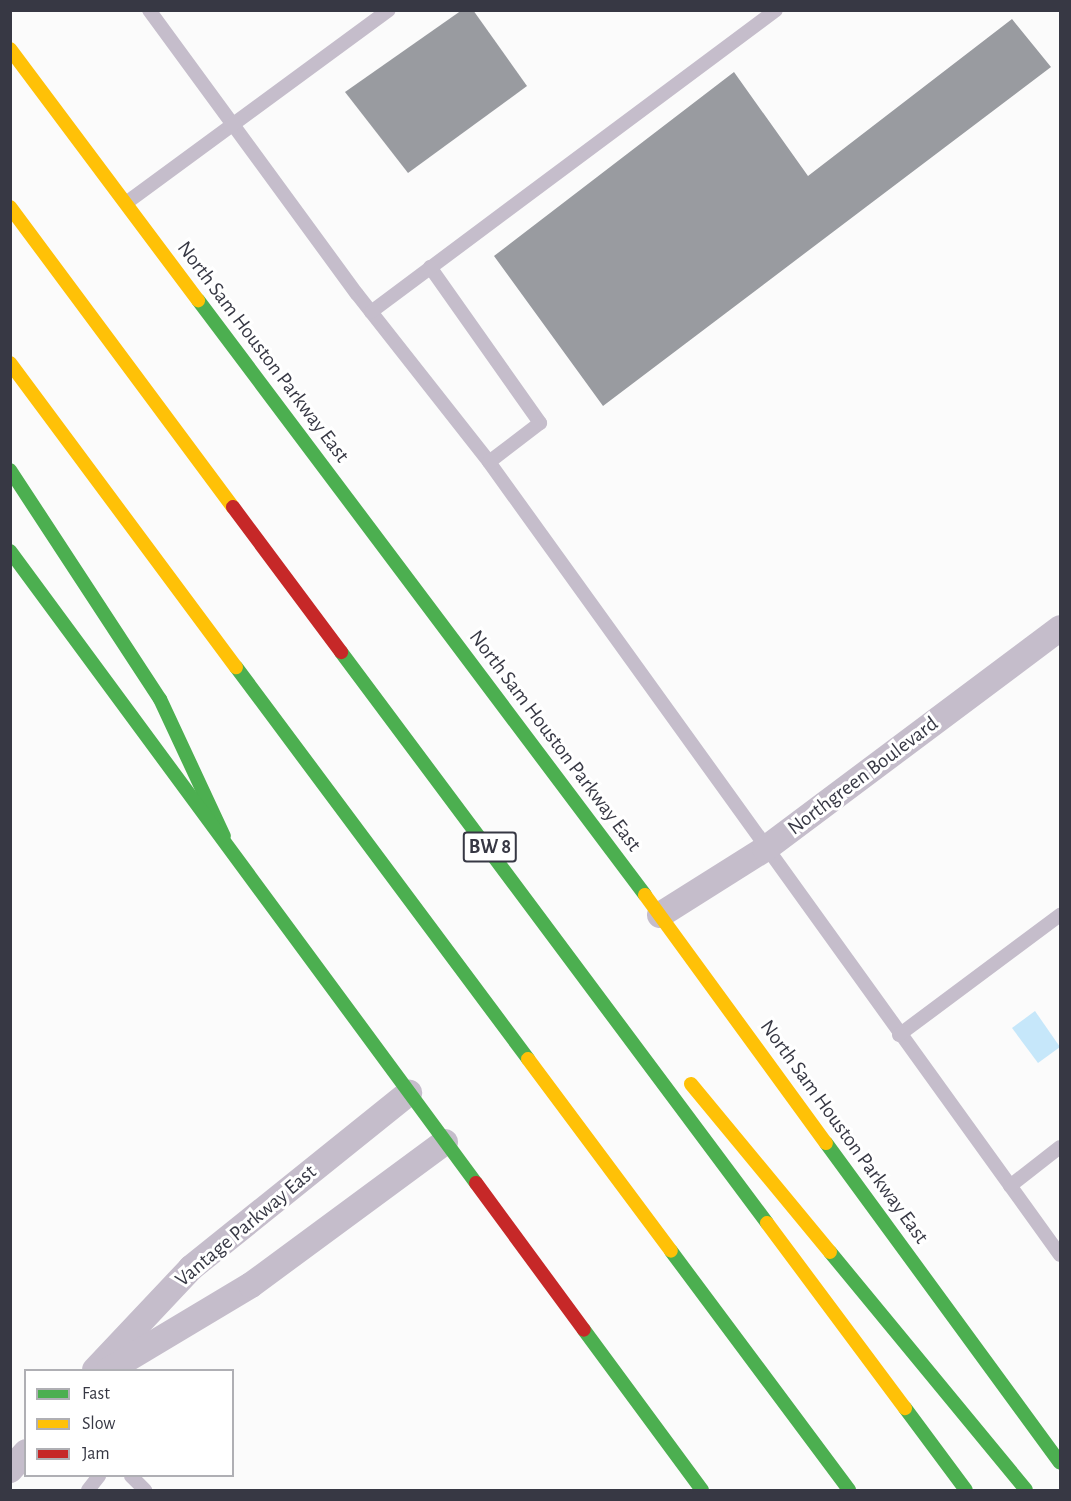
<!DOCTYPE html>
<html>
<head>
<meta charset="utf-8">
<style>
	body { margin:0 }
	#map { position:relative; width:1071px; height:1501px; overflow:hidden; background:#fbfbfb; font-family:"Alegreya Sans",sans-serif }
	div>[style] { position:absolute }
	.water>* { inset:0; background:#c6e7fa }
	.building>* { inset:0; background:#999ba0 }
	.lane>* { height:14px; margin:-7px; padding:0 7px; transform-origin:7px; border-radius:7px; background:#c5bdcb }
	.street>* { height:26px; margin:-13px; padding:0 13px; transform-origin:13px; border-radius:13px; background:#c5bdcb }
	.fast>* { height:14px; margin:-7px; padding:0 7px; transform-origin:7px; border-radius:7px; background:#4caf50 }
	.slow>* { height:14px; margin:-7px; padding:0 7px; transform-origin:7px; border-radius:7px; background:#ffc107 }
	.jam>* { height:14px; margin:-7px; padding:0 7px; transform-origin:7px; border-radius:7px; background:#c62828 }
	span { translate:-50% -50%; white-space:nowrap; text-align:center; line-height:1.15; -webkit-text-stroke:6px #fff; paint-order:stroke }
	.shield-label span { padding:2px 4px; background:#fff; border:2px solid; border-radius:4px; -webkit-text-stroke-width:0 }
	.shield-label { font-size:20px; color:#373844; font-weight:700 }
	.street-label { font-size:21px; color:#373844 }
	.frame { position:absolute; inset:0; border:12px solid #373844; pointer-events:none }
	.legend { position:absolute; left:24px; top:1369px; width:210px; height:108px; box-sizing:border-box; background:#fff; border:2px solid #afafb4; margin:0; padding:8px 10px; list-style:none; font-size:18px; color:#373844 }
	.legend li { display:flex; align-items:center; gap:12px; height:30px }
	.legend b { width:30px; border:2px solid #afafb4 }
</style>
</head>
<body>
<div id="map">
	<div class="water">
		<div style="clip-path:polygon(1035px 1011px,1060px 1047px,1038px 1063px,1012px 1028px)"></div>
	</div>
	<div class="building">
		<div style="clip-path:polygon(462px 10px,473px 10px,527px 86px,408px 173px,345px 92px)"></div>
		<div style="clip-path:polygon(1012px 19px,1051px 67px,603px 406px,494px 256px,734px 72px,808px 176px)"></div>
	</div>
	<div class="lane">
		<div style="left:149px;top:10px;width:352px;rotate:53.8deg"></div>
		<div style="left:357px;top:294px;width:214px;rotate:51.8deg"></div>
		<div style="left:489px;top:462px;width:977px;rotate:54.24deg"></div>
		<div style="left:126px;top:203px;width:326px;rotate:-36.3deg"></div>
		<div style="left:430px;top:267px;width:191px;rotate:54.8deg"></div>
		<div style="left:540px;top:423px;width:64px;rotate:142.6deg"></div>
		<div style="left:371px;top:312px;width:505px;rotate:-36.71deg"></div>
		<div style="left:899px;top:1035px;width:201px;rotate:-36.7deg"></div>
		<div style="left:1010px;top:1186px;width:63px;rotate:-38deg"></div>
		<div style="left:131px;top:1476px;width:20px;rotate:45deg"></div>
		<div style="left:88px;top:1490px;width:18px;rotate:-52deg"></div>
	</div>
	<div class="street">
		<div style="left:660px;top:915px;width:124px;rotate:-32.2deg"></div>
		<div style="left:765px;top:849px;width:369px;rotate:-36.8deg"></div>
		<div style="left:95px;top:1370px;width:140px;rotate:-46.7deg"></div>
		<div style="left:191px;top:1268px;width:280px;rotate:-38.8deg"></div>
		<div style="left:109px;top:1370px;width:165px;rotate:-30.9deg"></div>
		<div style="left:251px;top:1285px;width:241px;rotate:-36.4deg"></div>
		<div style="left:10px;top:1470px;width:24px;rotate:-48deg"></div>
	</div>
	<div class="fast">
		<div style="left:198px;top:300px;width:744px;rotate:53.08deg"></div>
		<div style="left:10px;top:470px;width:274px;rotate:56.8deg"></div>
		<div style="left:160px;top:699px;width:151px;rotate:65deg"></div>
		<div style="left:10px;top:551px;width:785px;rotate:53.6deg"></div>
		<div style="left:341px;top:652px;width:712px;rotate:53.27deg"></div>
		<div style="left:236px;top:667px;width:489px;rotate:53.3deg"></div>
		<div style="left:826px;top:1143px;width:396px;rotate:53.8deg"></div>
		<div style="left:671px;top:1251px;width:298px;rotate:53.3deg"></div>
		<div style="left:830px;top:1252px;width:308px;rotate:50.5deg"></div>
		<div style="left:584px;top:1330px;width:199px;rotate:53.6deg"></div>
		<div style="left:905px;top:1408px;width:102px;rotate:53.4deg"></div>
	</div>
	<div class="slow">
		<div style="left:10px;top:49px;width:314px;rotate:53.2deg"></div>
		<div style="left:10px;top:207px;width:374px;rotate:53.4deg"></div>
		<div style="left:10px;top:363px;width:379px;rotate:53.4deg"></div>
		<div style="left:645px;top:895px;width:307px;rotate:53.9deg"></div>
		<div style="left:528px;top:1059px;width:239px;rotate:53.3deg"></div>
		<div style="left:691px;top:1084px;width:218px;rotate:50.4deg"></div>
		<div style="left:767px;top:1223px;width:231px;rotate:53.3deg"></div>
	</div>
	<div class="jam">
		<div style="left:233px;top:507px;width:181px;rotate:53.3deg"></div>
		<div style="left:476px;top:1183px;width:182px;rotate:53.7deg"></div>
	</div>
	<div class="shield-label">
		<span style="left:490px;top:847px">BW 8</span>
	</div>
	<div class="street-label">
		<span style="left:263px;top:352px;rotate:53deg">North Sam Houston Parkway East</span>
		<span style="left:555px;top:741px;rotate:53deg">North Sam Houston Parkway East</span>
		<span style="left:863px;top:776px;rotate:-37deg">Northgreen Boulevard</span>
		<span style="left:844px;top:1132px;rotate:54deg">North Sam Houston Parkway East</span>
		<span style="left:246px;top:1226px;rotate:-40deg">Vantage Parkway East</span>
	</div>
	<div class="frame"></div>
	<ul class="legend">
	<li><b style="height:8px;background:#4caf50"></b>Fast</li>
	<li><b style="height:8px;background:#ffc107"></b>Slow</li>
	<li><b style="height:8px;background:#c62828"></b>Jam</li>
	</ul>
</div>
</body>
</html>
